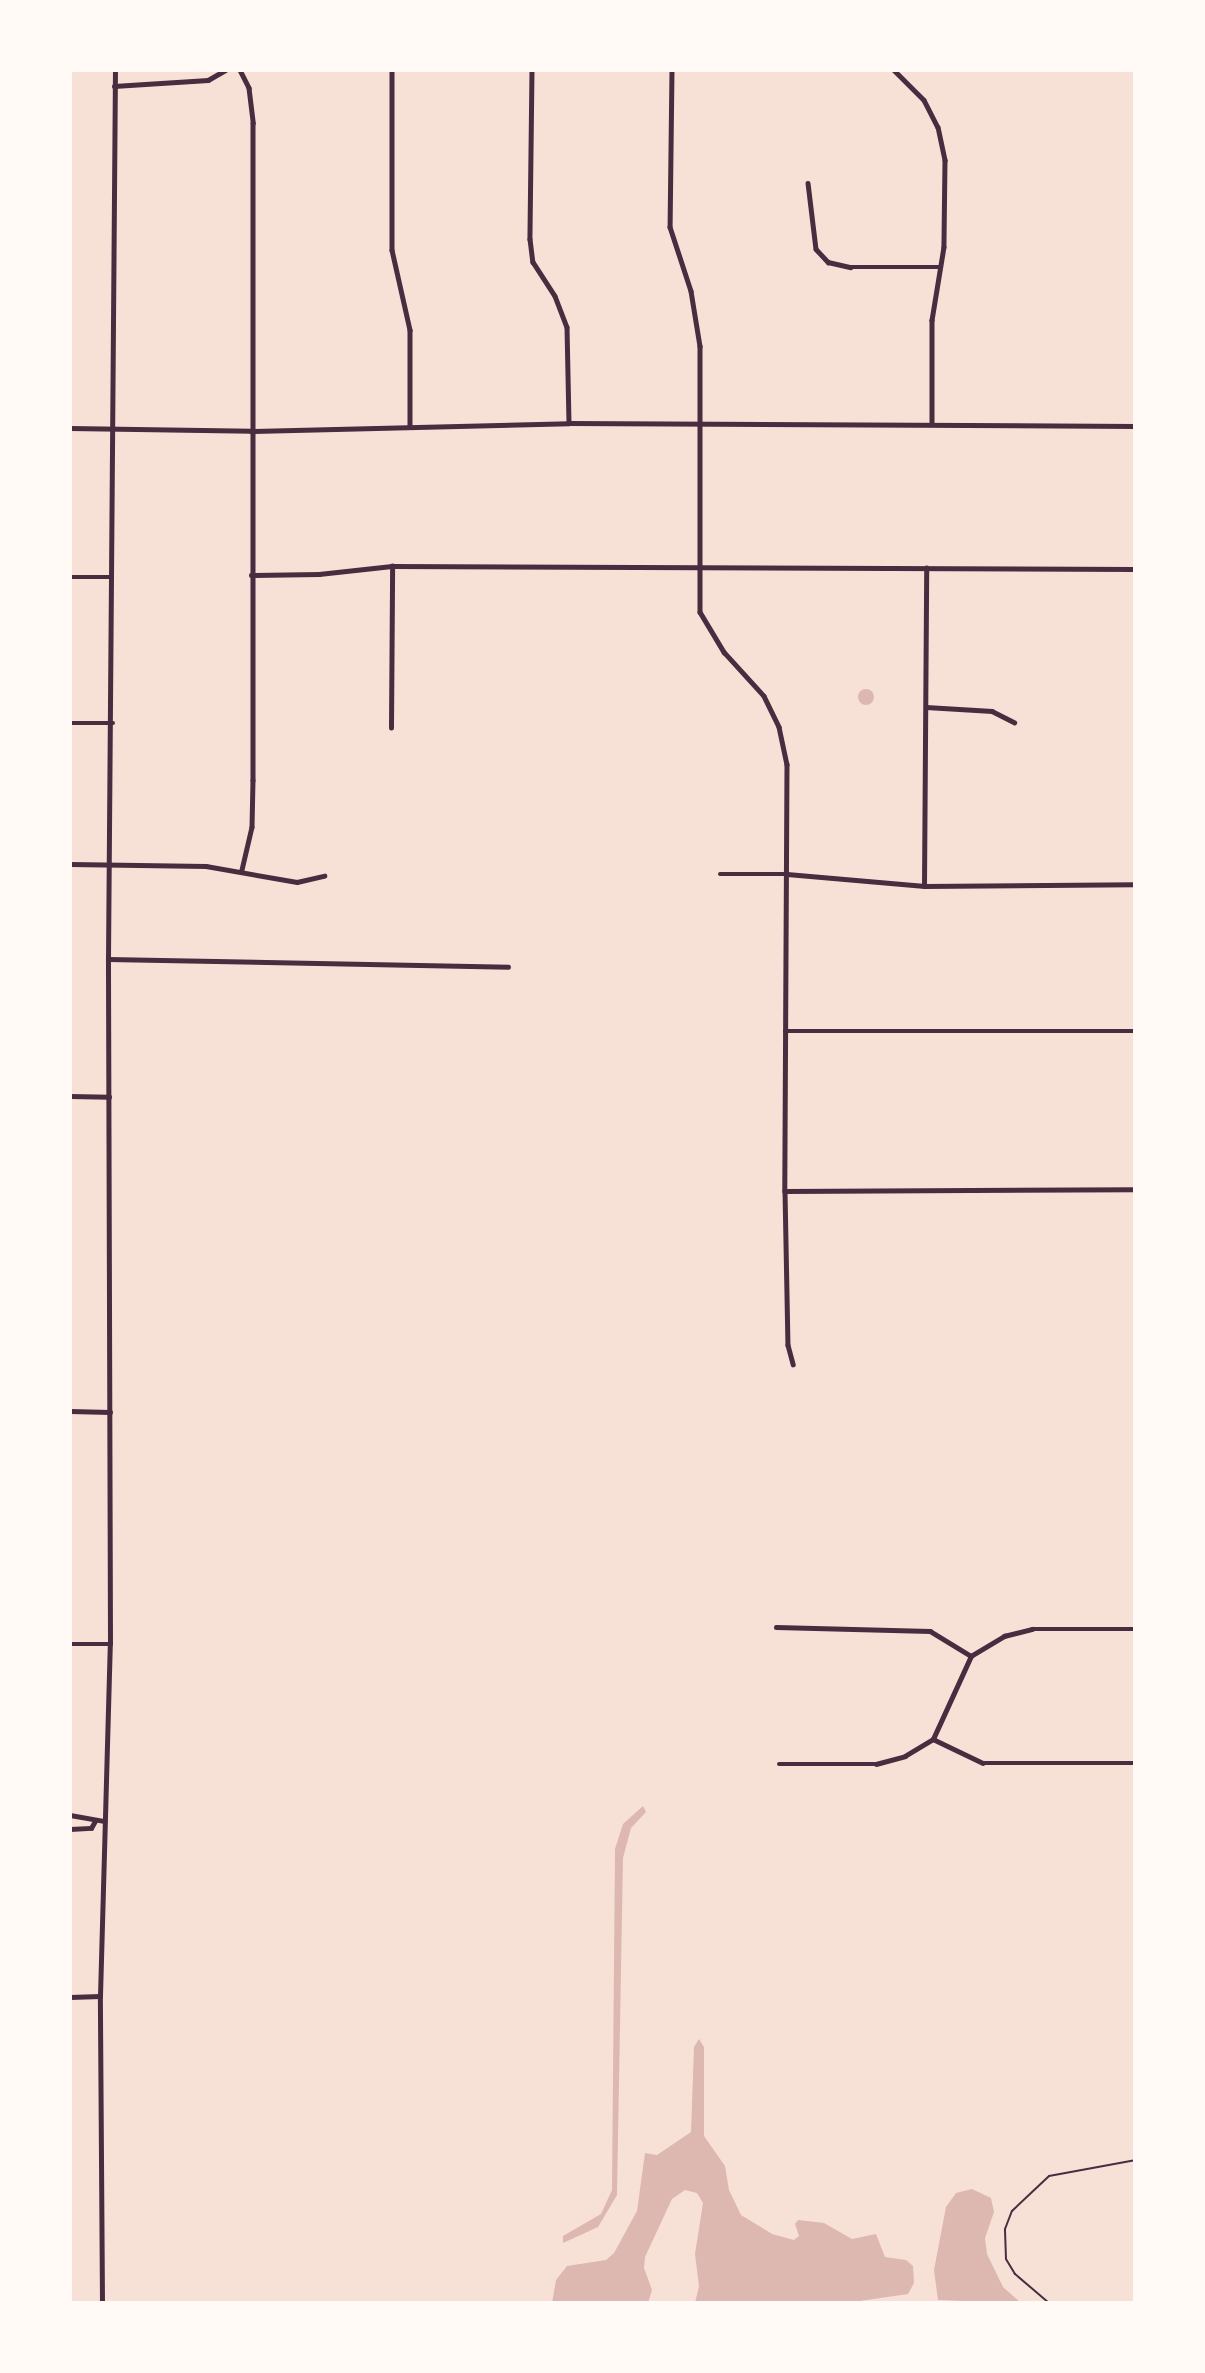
<!DOCTYPE html>
<html>
<head>
<meta charset="utf-8">
<style>
	body { margin:0 }
	#map { position:relative; width:1205px; height:2373px; overflow:hidden; background:#f7e1d7; font-family:Raleway,sans-serif }
	div>[style] { position:absolute }
	.water>* { inset:0; background:#dcb8b0 }
	.round { border-radius:50% }
	.path>* { height:2px; margin:-1px; padding:0 1px; transform-origin:1px; border-radius:1px; background:#4a2c40 }
	.minor>* { height:4.5px; margin:-2.25px; padding:0 2.25px; transform-origin:2.25px; border-radius:2.25px; background:#4a2c40 }
	span { translate:-50% -50%; white-space:nowrap; text-align:center; line-height:1.15; -webkit-text-stroke:6px #fffaf5; paint-order:stroke }
	.frame { position:absolute; inset:0; border:72px solid #fffaf5; pointer-events:none }
</style>
</head>
<body>
<div id="map">
	<div class="water">
		<div class="round" style="left:858px;top:689px;width:16px;height:16px"></div>
		<div style="clip-path:polygon(643px 1806px,646px 1812px,631px 1828px,623px 1858px,617px 2195px,598px 2227px,563px 2243px,563px 2236px,601px 2214px,612px 2190px,615px 1849px,623px 1824px)"></div>
		<div style="clip-path:polygon(699px 2039px,704px 2047px,704px 2136px,725px 2166px,729px 2190px,741px 2215px,772px 2234px,794px 2240px,799px 2236px,795px 2224px,798px 2220px,824px 2223px,852px 2239px,876px 2234px,885px 2257px,906px 2260px,913px 2266px,914px 2283px,908px 2294px,846px 2303px,695px 2303px,699px 2286px,695px 2254px,703px 2203px,697px 2193px,685px 2190px,672px 2199px,645px 2257px,644px 2268px,652px 2290px,648px 2303px,552px 2303px,556px 2280px,567px 2266px,606px 2260px,614px 2253px,637px 2211px,645px 2153px,657px 2155px,691px 2132px,694px 2047px)"></div>
		<div style="clip-path:polygon(972px 2189px,991px 2198px,994px 2212px,985px 2238px,987px 2254px,1003px 2287px,1021px 2303px,938px 2300px,934px 2270px,946px 2207px,956px 2193px)"></div>
	</div>
	<div class="path">
		<div style="left:1049px;top:2303px;width:45px;rotate:-139.5deg"></div>
		<div style="left:1015px;top:2274px;width:17px;rotate:-121deg"></div>
		<div style="left:1006px;top:2259px;width:30px;rotate:-92deg"></div>
		<div style="left:1005px;top:2229px;width:19px;rotate:-69deg"></div>
		<div style="left:1012px;top:2211px;width:51px;rotate:-43.4deg"></div>
		<div style="left:1049px;top:2176px;width:87px;rotate:-10.5deg"></div>
	</div>
	<div class="minor">
		<div style="left:240px;top:70px;width:20px;rotate:63deg"></div>
		<div style="left:249px;top:88px;width:35px;rotate:83deg"></div>
		<div style="left:253px;top:123px;width:657px;rotate:90deg"></div>
		<div style="left:253px;top:780px;width:47px;rotate:91.2deg"></div>
		<div style="left:252px;top:827px;width:44px;rotate:103.1deg"></div>
		<div style="left:392px;top:70px;width:180px;rotate:90deg"></div>
		<div style="left:392px;top:250px;width:82px;rotate:77.3deg"></div>
		<div style="left:410px;top:330px;width:95px;rotate:90deg"></div>
		<div style="left:532px;top:70px;width:169px;rotate:90.7deg"></div>
		<div style="left:530px;top:239px;width:23px;rotate:83deg"></div>
		<div style="left:533px;top:262px;width:40px;rotate:57.1deg"></div>
		<div style="left:555px;top:296px;width:33px;rotate:69deg"></div>
		<div style="left:567px;top:327px;width:96px;rotate:88.8deg"></div>
		<div style="left:672px;top:70px;width:157px;rotate:90.7deg"></div>
		<div style="left:670px;top:227px;width:67px;rotate:71.8deg"></div>
		<div style="left:691px;top:291px;width:56px;rotate:80.7deg"></div>
		<div style="left:700px;top:346px;width:266px;rotate:90deg"></div>
		<div style="left:700px;top:612px;width:47px;rotate:59deg"></div>
		<div style="left:724px;top:652px;width:59px;rotate:47.7deg"></div>
		<div style="left:764px;top:696px;width:34px;rotate:64deg"></div>
		<div style="left:779px;top:727px;width:38px;rotate:78deg"></div>
		<div style="left:787px;top:764px;width:427px;rotate:90.3deg"></div>
		<div style="left:785px;top:1191px;width:154px;rotate:88.9deg"></div>
		<div style="left:788px;top:1345px;width:20px;rotate:75deg"></div>
		<div style="left:894px;top:70px;width:42px;rotate:45deg"></div>
		<div style="left:924px;top:100px;width:30px;rotate:63deg"></div>
		<div style="left:938px;top:127px;width:34px;rotate:78deg"></div>
		<div style="left:945px;top:160px;width:87px;rotate:90.7deg"></div>
		<div style="left:944px;top:247px;width:74px;rotate:99.3deg"></div>
		<div style="left:932px;top:320px;width:104px;rotate:90deg"></div>
		<div style="left:114px;top:86px;width:94px;rotate:-3.7deg"></div>
		<div style="left:208px;top:80px;width:20px;rotate:-30deg"></div>
		<div style="left:808px;top:183px;width:66px;rotate:83.1deg"></div>
		<div style="left:816px;top:249px;width:18px;rotate:47deg"></div>
		<div style="left:828px;top:262px;width:23px;rotate:13deg"></div>
		<div style="left:850px;top:267px;width:90px"></div>
		<div style="left:70px;top:428px;width:181px;rotate:0.9deg"></div>
		<div style="left:251px;top:431px;width:318px;rotate:-1.4deg"></div>
		<div style="left:569px;top:423px;width:566px;rotate:0.3deg"></div>
		<div style="left:251px;top:575px;width:68px;rotate:-0.8deg"></div>
		<div style="left:319px;top:574px;width:73px;rotate:-6.3deg"></div>
		<div style="left:392px;top:566px;width:743px;rotate:0.23deg"></div>
		<div style="left:70px;top:577px;width:41px"></div>
		<div style="left:926px;top:707px;width:66px;rotate:3.5deg"></div>
		<div style="left:992px;top:711px;width:25px;rotate:27deg"></div>
		<div style="left:70px;top:723px;width:43px"></div>
		<div style="left:391px;top:728px;width:162px;rotate:-89.6deg"></div>
		<div style="left:70px;top:864px;width:136px;rotate:0.8deg"></div>
		<div style="left:206px;top:866px;width:92px;rotate:10deg"></div>
		<div style="left:297px;top:882px;width:28px;rotate:-13deg"></div>
		<div style="left:720px;top:874px;width:67px"></div>
		<div style="left:787px;top:874px;width:138px;rotate:5deg"></div>
		<div style="left:924px;top:886px;width:211px;rotate:-0.5deg"></div>
		<div style="left:924px;top:886px;width:318px;rotate:-89.6deg"></div>
		<div style="left:108px;top:959px;width:400px;rotate:1.1deg"></div>
		<div style="left:785px;top:1031px;width:350px"></div>
		<div style="left:70px;top:1096px;width:39px;rotate:1deg"></div>
		<div style="left:785px;top:1191px;width:350px;rotate:-0.3deg"></div>
		<div style="left:70px;top:1411px;width:40px;rotate:1.4deg"></div>
		<div style="left:776px;top:1627px;width:154px;rotate:1.5deg"></div>
		<div style="left:930px;top:1631px;width:48px;rotate:31.4deg"></div>
		<div style="left:70px;top:1644px;width:40px"></div>
		<div style="left:933px;top:1739px;width:55px;rotate:25.6deg"></div>
		<div style="left:983px;top:1763px;width:152px"></div>
		<div style="left:779px;top:1764px;width:97px"></div>
		<div style="left:876px;top:1764px;width:30px;rotate:-15deg"></div>
		<div style="left:905px;top:1756px;width:33px;rotate:-31deg"></div>
		<div style="left:933px;top:1739px;width:91px;rotate:-65.4deg"></div>
		<div style="left:971px;top:1656px;width:39px;rotate:-31deg"></div>
		<div style="left:1004px;top:1636px;width:29px;rotate:-14deg"></div>
		<div style="left:1032px;top:1629px;width:103px"></div>
		<div style="left:70px;top:1815px;width:35px;rotate:10deg"></div>
		<div style="left:70px;top:1829px;width:21px;rotate:-3deg"></div>
		<div style="left:91px;top:1828px;width:8px;rotate:-60deg"></div>
		<div style="left:70px;top:1997px;width:30px;rotate:-2deg"></div>
		<div style="left:102px;top:2303px;width:307px;rotate:-90.4deg"></div>
		<div style="left:100px;top:1996px;width:352px;rotate:-88.4deg"></div>
		<div style="left:110px;top:1644px;width:685px;rotate:-90.17deg"></div>
		<div style="left:108px;top:959px;width:889px;rotate:-89.55deg"></div>
	</div>
	<div class="frame"></div>
</div>
</body>
</html>
